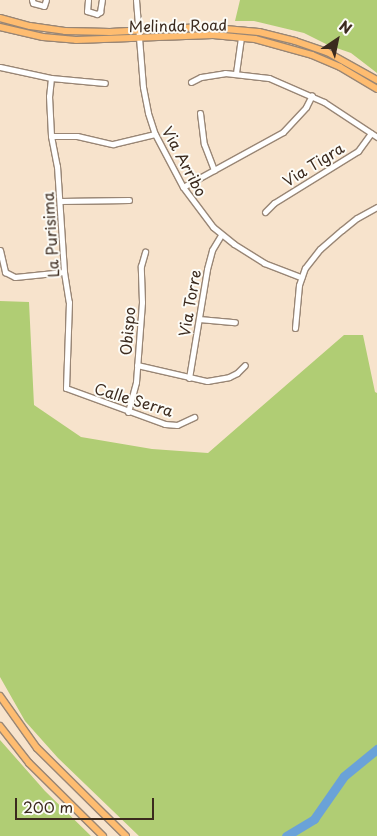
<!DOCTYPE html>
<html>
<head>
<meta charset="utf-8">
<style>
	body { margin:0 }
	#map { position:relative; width:377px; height:836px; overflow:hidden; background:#f7e3cc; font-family:"Playpen Sans",sans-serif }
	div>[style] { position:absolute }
	.green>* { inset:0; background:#b0cd74 }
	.river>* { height:9px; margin:-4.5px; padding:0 4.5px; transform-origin:4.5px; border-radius:4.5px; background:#6aa2d8 }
	.roads { filter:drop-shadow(1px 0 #998675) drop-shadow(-1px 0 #998675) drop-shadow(0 1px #998675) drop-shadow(0 -1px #998675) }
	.minor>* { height:5px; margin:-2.5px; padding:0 2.5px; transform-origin:2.5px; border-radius:2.5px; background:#fff }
	.major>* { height:6px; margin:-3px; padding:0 3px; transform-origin:3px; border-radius:3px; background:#febc70 }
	span { translate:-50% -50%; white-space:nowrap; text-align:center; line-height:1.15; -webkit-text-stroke:4px #fdfcf7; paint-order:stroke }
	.street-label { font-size:15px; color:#3b2a1e }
	.north { position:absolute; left:312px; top:15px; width:50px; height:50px; -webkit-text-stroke:4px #fdfcf7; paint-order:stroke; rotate:34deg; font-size:14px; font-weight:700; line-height:20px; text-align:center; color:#3b2a1e }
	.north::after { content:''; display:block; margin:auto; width:18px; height:22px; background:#3b2a1e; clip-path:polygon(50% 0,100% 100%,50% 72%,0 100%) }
	.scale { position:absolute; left:15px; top:798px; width:139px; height:22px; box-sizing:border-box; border:2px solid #3b2a1e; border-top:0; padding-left:6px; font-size:15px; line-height:18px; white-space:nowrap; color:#3b2a1e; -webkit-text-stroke:4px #fdfcf7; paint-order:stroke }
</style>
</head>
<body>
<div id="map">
	<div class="green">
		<div style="clip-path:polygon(240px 0,377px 0,377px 73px,351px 53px,328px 45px,304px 33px,254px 21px,235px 21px)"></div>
		<div style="clip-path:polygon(0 301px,29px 302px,34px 405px,81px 437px,152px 449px,208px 453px,344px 335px,363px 335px,375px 392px,377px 393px,377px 836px,139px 836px,58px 758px,25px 721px,0 677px)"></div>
		<div style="clip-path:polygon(0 740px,45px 791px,91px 836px,0 836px)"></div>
	</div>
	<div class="river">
		<div style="left:286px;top:836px;width:33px;rotate:-31deg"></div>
		<div style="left:314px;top:819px;width:52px;rotate:-55.1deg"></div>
		<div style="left:344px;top:776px;width:43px;rotate:-39.3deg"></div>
	</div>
	<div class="roads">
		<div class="minor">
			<div style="left:32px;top:0;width:3px;rotate:72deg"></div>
			<div style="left:33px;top:3px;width:11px;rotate:15deg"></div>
			<div style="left:44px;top:6px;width:6px;rotate:-72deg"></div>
			<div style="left:88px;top:0;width:11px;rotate:95deg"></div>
			<div style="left:87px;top:11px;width:10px;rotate:17deg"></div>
			<div style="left:97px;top:14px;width:4px;rotate:-34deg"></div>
			<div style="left:100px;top:12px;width:12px;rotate:-81deg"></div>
			<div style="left:136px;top:0;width:87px;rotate:85.4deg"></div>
			<div style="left:143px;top:87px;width:26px;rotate:79deg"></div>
			<div style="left:148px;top:113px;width:22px;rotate:72deg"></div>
			<div style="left:155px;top:134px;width:60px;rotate:62.2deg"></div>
			<div style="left:183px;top:187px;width:50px;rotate:53.1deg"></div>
			<div style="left:213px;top:227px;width:27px;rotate:39deg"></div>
			<div style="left:234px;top:244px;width:36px;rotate:32deg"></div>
			<div style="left:264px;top:263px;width:40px;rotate:21deg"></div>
			<div style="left:0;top:67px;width:52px;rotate:12.2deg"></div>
			<div style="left:51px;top:78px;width:54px;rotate:5.3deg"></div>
			<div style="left:236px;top:73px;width:36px;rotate:-82deg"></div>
			<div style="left:51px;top:78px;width:18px;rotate:96deg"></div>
			<div style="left:49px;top:96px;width:40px;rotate:87.1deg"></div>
			<div style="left:51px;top:136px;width:31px;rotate:79deg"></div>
			<div style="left:57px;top:166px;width:106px;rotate:86.2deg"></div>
			<div style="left:64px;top:272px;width:30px;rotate:81deg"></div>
			<div style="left:69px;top:302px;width:86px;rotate:92deg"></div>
			<div style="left:66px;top:388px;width:105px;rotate:20deg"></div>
			<div style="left:165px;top:424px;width:12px;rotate:5deg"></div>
			<div style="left:177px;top:425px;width:19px;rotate:-25deg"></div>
			<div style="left:191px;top:82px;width:11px;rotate:-27deg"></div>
			<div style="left:201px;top:77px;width:24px;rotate:-9deg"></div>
			<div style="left:225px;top:73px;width:44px;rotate:6.5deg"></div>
			<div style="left:269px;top:78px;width:60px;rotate:23.6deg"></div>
			<div style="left:324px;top:102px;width:64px;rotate:33.4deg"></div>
			<div style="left:200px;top:113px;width:31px;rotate:83deg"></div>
			<div style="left:204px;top:144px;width:28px;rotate:69deg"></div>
			<div style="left:51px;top:136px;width:26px"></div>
			<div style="left:77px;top:136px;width:37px;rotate:13deg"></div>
			<div style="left:113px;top:144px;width:43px;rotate:-13.4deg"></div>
			<div style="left:183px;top:187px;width:114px;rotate:-28.8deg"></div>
			<div style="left:283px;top:132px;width:34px;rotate:-47deg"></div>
			<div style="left:306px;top:107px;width:13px;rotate:-63deg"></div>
			<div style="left:60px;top:201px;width:69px;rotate:-0.8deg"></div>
			<div style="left:265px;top:212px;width:13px;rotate:-45deg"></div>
			<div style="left:274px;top:203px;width:99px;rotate:-31.8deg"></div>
			<div style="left:358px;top:151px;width:22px;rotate:-54deg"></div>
			<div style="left:0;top:250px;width:23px;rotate:77deg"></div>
			<div style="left:5px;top:272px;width:11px;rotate:27deg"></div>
			<div style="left:15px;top:277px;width:49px;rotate:-5.8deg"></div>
			<div style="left:199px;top:319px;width:36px;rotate:5deg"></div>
			<div style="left:295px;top:328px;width:43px;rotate:-84.7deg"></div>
			<div style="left:299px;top:285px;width:18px;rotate:-71deg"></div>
			<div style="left:305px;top:268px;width:24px;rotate:-52deg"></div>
			<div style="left:320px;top:249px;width:29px;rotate:-41deg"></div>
			<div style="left:342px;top:230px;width:19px;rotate:-39deg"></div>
			<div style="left:357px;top:218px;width:23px;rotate:-29deg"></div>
			<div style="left:137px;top:365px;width:72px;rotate:12.9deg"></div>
			<div style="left:207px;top:381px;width:22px;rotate:-10deg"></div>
			<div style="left:229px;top:377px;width:9px;rotate:-27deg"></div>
			<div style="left:237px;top:373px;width:11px;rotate:-45deg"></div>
			<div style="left:189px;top:378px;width:110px;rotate:-80.6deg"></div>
			<div style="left:207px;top:269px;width:20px;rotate:-75deg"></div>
			<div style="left:212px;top:250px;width:17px;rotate:-59deg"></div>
			<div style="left:128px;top:412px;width:31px;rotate:-75deg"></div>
			<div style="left:136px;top:382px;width:80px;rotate:-85.7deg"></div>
			<div style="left:142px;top:302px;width:36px;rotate:-92deg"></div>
			<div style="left:141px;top:266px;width:15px;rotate:-74deg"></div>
		</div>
		<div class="major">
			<div style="left:0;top:18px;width:31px;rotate:15deg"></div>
			<div style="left:30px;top:26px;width:35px;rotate:8deg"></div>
			<div style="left:65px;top:31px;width:45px;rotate:1.3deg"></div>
			<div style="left:110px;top:32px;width:93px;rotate:-3.1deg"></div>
			<div style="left:203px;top:27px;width:56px;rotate:5.1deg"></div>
			<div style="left:259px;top:32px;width:37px;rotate:14deg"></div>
			<div style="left:295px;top:41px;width:34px;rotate:19deg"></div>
			<div style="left:327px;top:52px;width:57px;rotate:29.2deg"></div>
			<div style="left:0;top:27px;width:44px;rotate:13.1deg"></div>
			<div style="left:43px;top:37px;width:33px;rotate:5deg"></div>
			<div style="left:76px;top:40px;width:137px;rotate:-2.1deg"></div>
			<div style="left:213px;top:35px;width:42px;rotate:5.4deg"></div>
			<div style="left:255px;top:39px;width:59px;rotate:15.7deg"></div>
			<div style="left:312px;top:55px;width:30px;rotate:23deg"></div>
			<div style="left:340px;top:67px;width:43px;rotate:30.7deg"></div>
			<div style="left:0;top:696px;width:64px;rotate:54.6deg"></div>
			<div style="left:37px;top:748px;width:125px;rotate:44.7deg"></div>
			<div style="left:0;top:726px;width:47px;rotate:51.9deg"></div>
			<div style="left:29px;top:763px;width:104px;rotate:44.6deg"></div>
		</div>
	</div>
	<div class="street-label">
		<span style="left:178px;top:25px;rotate:-1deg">Melinda Road</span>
		<span style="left:185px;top:161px;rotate:62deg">Via Arribo</span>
		<span style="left:313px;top:164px;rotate:-32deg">Via Tigra</span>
		<span style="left:50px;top:235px;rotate:-94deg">La Purisima</span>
		<span style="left:189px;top:303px;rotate:-80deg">Via Torre</span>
		<span style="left:127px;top:331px;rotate:-85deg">Obispo</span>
		<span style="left:134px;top:399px;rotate:17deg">Calle Serra</span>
	</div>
	<div class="north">N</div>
	<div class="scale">200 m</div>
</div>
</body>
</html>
